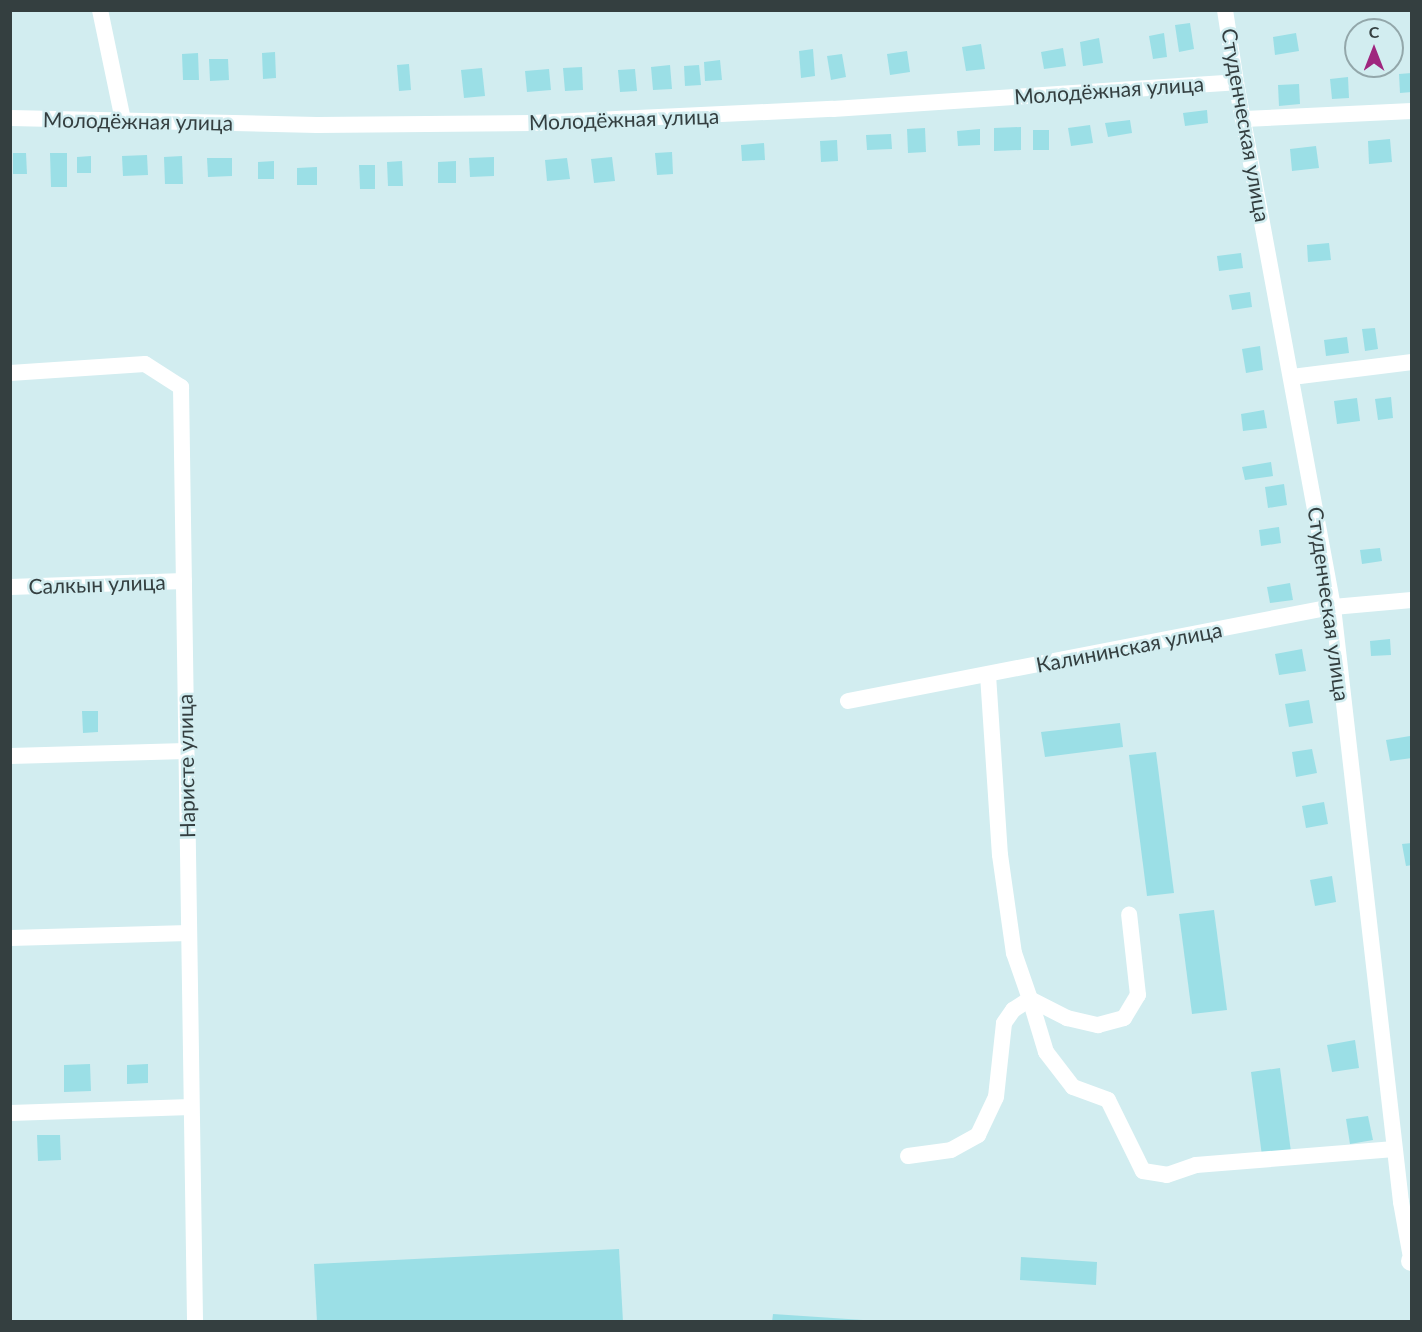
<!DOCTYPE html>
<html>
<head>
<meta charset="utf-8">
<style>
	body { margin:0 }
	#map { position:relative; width:1422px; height:1332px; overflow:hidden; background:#d2edf0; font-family:Lato,sans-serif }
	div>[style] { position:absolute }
	.building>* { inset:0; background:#9bdfe6 }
	.minor>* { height:16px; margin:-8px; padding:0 8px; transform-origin:8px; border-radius:8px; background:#fff }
	.tertiary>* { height:20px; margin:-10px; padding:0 10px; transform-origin:10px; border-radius:10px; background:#fff }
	span { translate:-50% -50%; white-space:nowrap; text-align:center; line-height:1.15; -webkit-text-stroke:5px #d2edf0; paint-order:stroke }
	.street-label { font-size:21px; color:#343f40 }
	.frame { position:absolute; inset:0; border:12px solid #343f40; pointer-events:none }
	.north { position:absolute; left:1344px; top:18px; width:60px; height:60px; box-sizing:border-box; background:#d2edf0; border:2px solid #93a7aa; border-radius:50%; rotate:0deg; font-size:16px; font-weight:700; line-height:24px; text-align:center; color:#343f40 }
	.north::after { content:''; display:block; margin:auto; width:21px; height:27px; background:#9f267e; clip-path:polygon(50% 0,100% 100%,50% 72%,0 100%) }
</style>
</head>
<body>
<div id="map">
	<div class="building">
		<div style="clip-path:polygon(1190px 23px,1194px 49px,1179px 52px,1175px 25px)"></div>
		<div style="clip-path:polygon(1164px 33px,1167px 57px,1153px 59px,1149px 36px)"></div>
		<div style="clip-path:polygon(1296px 33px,1299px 51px,1275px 55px,1273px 37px)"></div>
		<div style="clip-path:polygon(1099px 38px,1103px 63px,1083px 66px,1080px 42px)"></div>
		<div style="clip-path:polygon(981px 44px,985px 69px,966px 71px,962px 47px)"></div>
		<div style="clip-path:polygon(1063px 48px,1066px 66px,1044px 69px,1041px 52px)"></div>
		<div style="clip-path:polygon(813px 49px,815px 76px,801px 78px,799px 51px)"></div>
		<div style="clip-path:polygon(907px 51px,910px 72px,890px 75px,887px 54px)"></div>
		<div style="clip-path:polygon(275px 52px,276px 78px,263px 79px,262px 53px)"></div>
		<div style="clip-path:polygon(198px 53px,199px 80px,183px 80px,182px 54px)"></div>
		<div style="clip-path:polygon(842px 54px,846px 77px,831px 80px,827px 56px)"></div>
		<div style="clip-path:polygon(209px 59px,228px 59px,229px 80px,210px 81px)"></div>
		<div style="clip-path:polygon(720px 60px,722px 80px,705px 81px,704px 62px)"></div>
		<div style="clip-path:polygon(409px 64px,411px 90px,399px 91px,397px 65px)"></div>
		<div style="clip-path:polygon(670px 65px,672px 89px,653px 90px,651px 67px)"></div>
		<div style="clip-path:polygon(699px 65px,701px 85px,685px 86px,684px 66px)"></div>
		<div style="clip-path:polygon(582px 67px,583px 90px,565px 91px,563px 68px)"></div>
		<div style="clip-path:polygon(482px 68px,485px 96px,464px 98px,461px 70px)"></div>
		<div style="clip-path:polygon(549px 69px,551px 90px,527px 92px,525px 71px)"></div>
		<div style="clip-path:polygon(635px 69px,637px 91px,620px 92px,618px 70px)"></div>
		<div style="clip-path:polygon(1412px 73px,1412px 92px,1400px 93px,1399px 74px)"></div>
		<div style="clip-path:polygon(1348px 77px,1349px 98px,1332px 99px,1330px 79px)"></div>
		<div style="clip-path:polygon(1299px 84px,1300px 104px,1279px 106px,1278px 85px)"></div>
		<div style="clip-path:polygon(1207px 110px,1208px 123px,1185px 126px,1183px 113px)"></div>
		<div style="clip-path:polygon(1130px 120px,1132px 133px,1108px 137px,1105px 123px)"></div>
		<div style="clip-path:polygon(1090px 125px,1093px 143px,1071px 146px,1068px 128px)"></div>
		<div style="clip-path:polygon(1021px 127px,1021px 150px,994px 151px,994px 128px)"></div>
		<div style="clip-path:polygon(925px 128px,926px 152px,908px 153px,907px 129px)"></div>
		<div style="clip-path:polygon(980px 129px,980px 145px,958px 146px,957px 131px)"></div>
		<div style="clip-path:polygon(1033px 130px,1049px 130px,1049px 150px,1033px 150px)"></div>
		<div style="clip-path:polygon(891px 134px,892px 149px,867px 150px,866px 135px)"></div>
		<div style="clip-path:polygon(1390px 139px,1392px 162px,1369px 164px,1368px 141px)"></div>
		<div style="clip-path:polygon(837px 140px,838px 161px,821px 162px,820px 141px)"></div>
		<div style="clip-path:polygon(764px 143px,765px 160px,742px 161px,741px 145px)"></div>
		<div style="clip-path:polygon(1316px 146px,1319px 168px,1292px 171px,1290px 149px)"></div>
		<div style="clip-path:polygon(672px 152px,673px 174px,657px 175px,655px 153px)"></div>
		<div style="clip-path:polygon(13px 153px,26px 153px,27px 174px,13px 174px)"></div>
		<div style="clip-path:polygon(50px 153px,67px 153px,67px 187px,51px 187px)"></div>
		<div style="clip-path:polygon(147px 155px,148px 175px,123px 176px,122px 156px)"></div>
		<div style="clip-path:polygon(91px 156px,91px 173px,77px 173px,77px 157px)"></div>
		<div style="clip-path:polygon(182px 156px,183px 184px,165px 184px,164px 157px)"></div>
		<div style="clip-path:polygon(494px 157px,494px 176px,470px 177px,469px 158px)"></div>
		<div style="clip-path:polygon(612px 157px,615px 181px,594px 183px,591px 159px)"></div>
		<div style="clip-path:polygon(207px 158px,232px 158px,232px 176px,208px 177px)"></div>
		<div style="clip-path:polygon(567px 158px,570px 179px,547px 181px,545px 160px)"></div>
		<div style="clip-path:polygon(274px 161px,274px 179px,258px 179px,258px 162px)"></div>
		<div style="clip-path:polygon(402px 161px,403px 186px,388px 186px,387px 162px)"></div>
		<div style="clip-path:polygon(456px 161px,456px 183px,438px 183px,438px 162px)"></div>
		<div style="clip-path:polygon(359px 165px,375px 165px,375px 189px,360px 189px)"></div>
		<div style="clip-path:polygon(317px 167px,317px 185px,297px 185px,297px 168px)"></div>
		<div style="clip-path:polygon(1329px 243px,1331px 260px,1308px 262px,1307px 245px)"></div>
		<div style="clip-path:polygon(1241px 253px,1243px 268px,1219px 271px,1217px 256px)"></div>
		<div style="clip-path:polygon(1250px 292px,1252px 307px,1232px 310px,1229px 295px)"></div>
		<div style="clip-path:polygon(1375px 328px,1378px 349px,1365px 351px,1362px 329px)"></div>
		<div style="clip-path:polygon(1347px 337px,1349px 353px,1326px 356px,1324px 340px)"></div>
		<div style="clip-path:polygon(1260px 346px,1263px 370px,1246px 373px,1242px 349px)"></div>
		<div style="clip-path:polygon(1391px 397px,1393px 418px,1378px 420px,1375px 399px)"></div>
		<div style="clip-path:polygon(1357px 398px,1360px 421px,1337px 424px,1334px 401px)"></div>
		<div style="clip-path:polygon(1264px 410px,1267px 428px,1243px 431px,1241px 414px)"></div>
		<div style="clip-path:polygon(1271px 462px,1273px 476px,1245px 480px,1242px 467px)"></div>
		<div style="clip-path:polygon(1284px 484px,1287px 505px,1268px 508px,1265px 487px)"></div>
		<div style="clip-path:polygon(1279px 527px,1281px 543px,1261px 546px,1259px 530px)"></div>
		<div style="clip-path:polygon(1380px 548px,1382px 561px,1362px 564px,1360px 550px)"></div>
		<div style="clip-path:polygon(1290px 583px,1293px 600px,1270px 603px,1267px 587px)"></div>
		<div style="clip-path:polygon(1390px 639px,1391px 655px,1371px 656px,1370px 641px)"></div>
		<div style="clip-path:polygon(1302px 649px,1306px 671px,1279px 675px,1275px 654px)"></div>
		<div style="clip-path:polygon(1309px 700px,1313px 723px,1289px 727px,1285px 704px)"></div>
		<div style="clip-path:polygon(82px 711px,98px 711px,98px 732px,83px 733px)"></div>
		<div style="clip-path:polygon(1120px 723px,1123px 747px,1045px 757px,1041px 732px)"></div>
		<div style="clip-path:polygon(1410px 736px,1412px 758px,1390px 761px,1386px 740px)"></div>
		<div style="clip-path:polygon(1312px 749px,1317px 773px,1296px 777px,1292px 752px)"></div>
		<div style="clip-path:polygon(1156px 752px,1174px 893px,1147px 896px,1129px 755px)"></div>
		<div style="clip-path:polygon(1324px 802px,1328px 824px,1306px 828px,1302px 806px)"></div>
		<div style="clip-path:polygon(1412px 843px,1412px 865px,1406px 866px,1402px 844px)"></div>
		<div style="clip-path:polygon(1332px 876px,1336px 902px,1315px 906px,1310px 880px)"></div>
		<div style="clip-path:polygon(1214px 910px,1227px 1010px,1192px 1014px,1179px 914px)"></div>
		<div style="clip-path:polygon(1355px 1040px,1359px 1068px,1332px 1072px,1327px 1045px)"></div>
		<div style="clip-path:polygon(90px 1064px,91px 1091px,64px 1092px,64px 1065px)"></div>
		<div style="clip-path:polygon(148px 1064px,148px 1083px,127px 1084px,127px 1065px)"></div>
		<div style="clip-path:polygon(1280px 1068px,1291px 1152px,1262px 1156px,1251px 1072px)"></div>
		<div style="clip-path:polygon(1368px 1116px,1373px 1140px,1350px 1144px,1346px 1119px)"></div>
		<div style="clip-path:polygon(37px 1135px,60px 1135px,61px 1160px,38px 1161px)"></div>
		<div style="clip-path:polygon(619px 1249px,623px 1322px,317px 1322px,314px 1264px)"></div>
		<div style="clip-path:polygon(1021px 1257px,1097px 1262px,1096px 1285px,1020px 1280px)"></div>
		<div style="clip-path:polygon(773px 1314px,863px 1320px,863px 1322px,772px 1322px)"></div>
	</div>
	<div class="minor">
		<div style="left:100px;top:10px;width:112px;rotate:78.2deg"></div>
		<div style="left:1225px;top:10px;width:73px;rotate:81.3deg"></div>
		<div style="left:1236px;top:82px;width:534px;rotate:79.53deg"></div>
		<div style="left:1333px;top:607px;width:599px;rotate:83.48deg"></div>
		<div style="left:1401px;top:1202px;width:62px;rotate:79.8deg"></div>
		<div style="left:10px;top:118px;width:307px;rotate:1.3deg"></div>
		<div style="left:317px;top:125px;width:215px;rotate:-0.5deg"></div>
		<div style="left:532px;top:123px;width:301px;rotate:-2.7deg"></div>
		<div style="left:833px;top:109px;width:404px;rotate:-3.8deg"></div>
		<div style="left:1244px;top:119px;width:168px;rotate:-2.7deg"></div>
		<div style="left:10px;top:373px;width:135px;rotate:-3.8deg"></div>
		<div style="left:145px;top:364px;width:43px;rotate:32.6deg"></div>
		<div style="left:181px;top:387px;width:935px;rotate:89.14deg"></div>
		<div style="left:1292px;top:377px;width:121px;rotate:-7.1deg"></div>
		<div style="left:10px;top:587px;width:174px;rotate:-2deg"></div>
		<div style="left:988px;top:675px;width:180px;rotate:86.2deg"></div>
		<div style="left:1000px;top:855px;width:99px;rotate:81.9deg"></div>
		<div style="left:1014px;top:953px;width:49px;rotate:70.8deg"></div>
		<div style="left:1030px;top:999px;width:42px;rotate:27.2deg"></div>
		<div style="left:1067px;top:1018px;width:32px;rotate:13deg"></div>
		<div style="left:1098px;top:1025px;width:27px;rotate:-15deg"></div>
		<div style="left:1124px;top:1018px;width:27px;rotate:-59deg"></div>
		<div style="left:1138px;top:995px;width:81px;rotate:-96.3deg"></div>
		<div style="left:848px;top:701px;width:494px;rotate:-11deg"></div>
		<div style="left:1333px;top:607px;width:79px;rotate:-5.1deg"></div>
		<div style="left:10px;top:756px;width:176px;rotate:-1.6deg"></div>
		<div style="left:10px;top:938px;width:179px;rotate:-1.6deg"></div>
		<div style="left:10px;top:1113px;width:181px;rotate:-1.9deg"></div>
		<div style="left:908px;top:1156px;width:43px;rotate:-7.9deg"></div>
		<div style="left:951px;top:1150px;width:31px;rotate:-29deg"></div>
		<div style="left:978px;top:1135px;width:42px;rotate:-64.7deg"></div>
		<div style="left:996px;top:1097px;width:74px;rotate:-83.8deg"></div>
		<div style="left:1004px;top:1023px;width:16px;rotate:-55deg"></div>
		<div style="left:1013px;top:1010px;width:20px;rotate:-33deg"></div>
		<div style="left:1030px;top:999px;width:55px;rotate:73.2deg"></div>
		<div style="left:1046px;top:1052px;width:44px;rotate:52.4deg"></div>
		<div style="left:1073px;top:1087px;width:37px;rotate:20deg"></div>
		<div style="left:1108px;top:1100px;width:79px;rotate:63.8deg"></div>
		<div style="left:1143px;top:1171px;width:24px;rotate:9deg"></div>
		<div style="left:1167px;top:1175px;width:31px;rotate:-19deg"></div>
		<div style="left:1196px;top:1165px;width:199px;rotate:-4.6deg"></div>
	</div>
	<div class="tertiary">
		<div style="left:1411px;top:1261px;width:1px"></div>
	</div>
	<div class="street-label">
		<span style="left:1109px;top:90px;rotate:-4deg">Молодёжная улица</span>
		<span style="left:624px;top:119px;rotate:-2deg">Молодёжная улица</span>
		<span style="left:138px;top:121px;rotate:1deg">Молодёжная улица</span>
		<span style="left:1246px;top:125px;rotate:80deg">Студенческая улица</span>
		<span style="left:97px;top:584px;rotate:-2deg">Салкын улица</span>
		<span style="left:1329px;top:604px;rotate:82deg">Студенческая улица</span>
		<span style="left:1129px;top:647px;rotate:-11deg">Калининская улица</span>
		<span style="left:186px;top:766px;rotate:-91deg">Наристе улица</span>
	</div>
	<div class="frame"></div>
	<div class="north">С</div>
</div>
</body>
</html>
